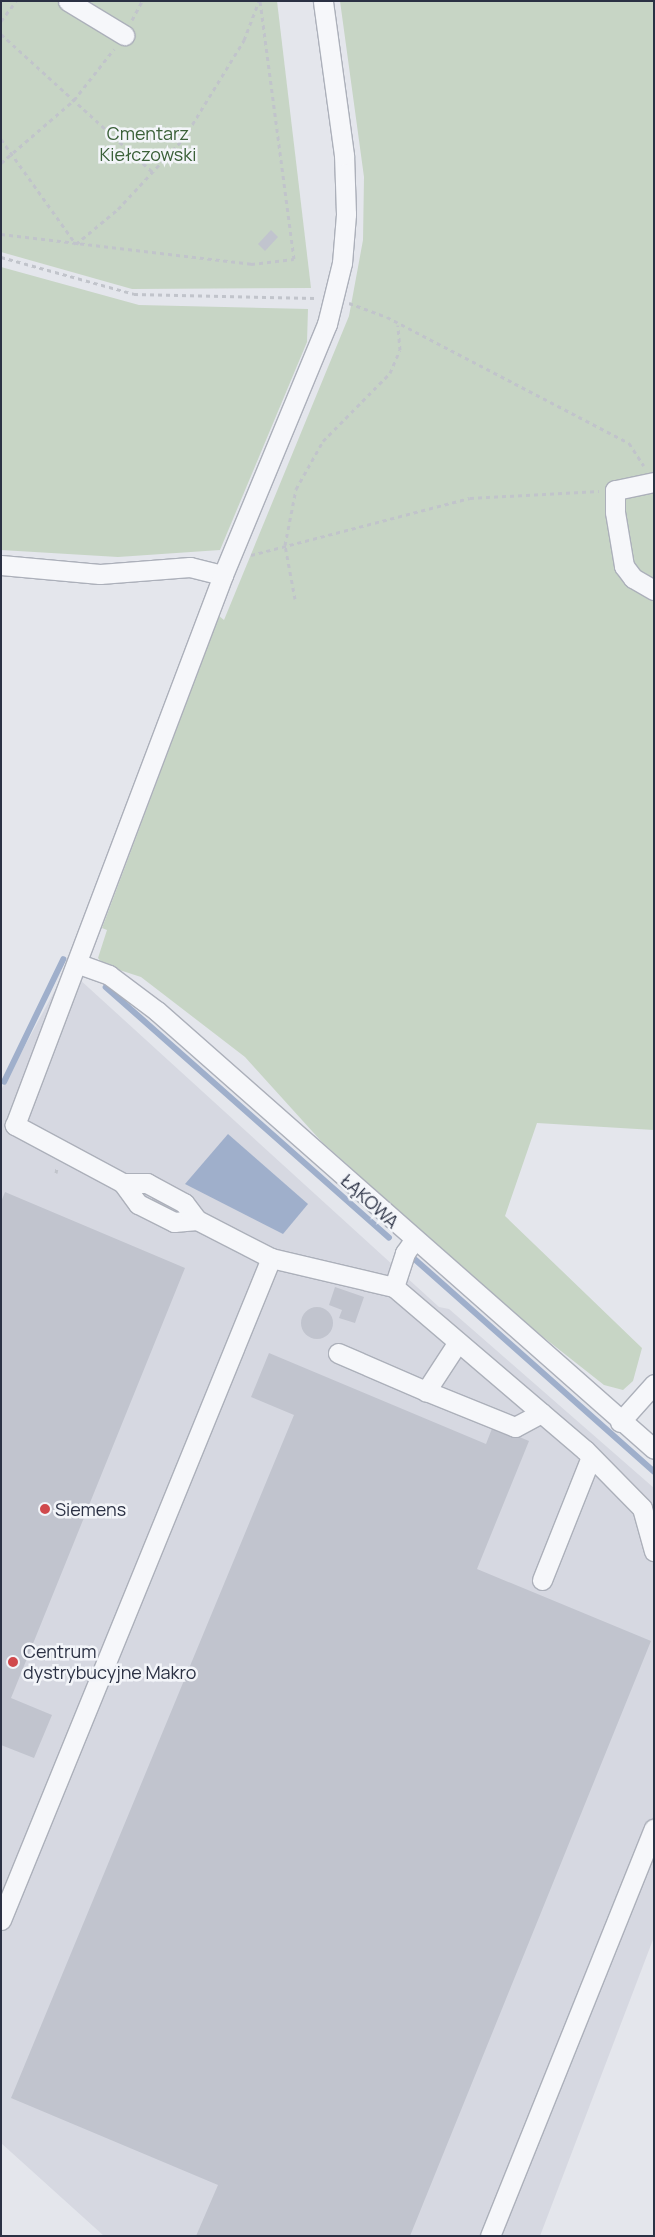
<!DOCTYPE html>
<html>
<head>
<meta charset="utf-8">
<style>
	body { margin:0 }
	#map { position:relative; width:655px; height:2237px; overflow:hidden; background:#e4e6ec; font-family:Manrope,sans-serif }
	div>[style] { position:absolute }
	.built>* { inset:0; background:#d6d8e1 }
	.green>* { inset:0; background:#c7d5c5 }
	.water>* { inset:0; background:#9fafcb }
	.stream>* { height:5.5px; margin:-2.75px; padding:0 2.75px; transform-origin:2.75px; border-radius:2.75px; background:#9fafcb }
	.building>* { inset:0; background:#c1c4ce }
	.round { border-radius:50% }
	.path>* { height:3px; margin-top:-1.5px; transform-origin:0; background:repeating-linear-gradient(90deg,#c1c4cb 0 4px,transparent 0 8px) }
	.roads { filter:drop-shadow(1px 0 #acb0ba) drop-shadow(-1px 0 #acb0ba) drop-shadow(0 1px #acb0ba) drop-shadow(0 -1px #acb0ba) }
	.minor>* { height:19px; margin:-9.5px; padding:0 9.5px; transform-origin:9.5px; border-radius:9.5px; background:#f6f7fa }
	.dots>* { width:14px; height:14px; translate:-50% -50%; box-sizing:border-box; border:2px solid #f3f5f9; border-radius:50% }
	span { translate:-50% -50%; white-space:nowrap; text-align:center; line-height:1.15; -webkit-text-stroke:5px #f3f5f9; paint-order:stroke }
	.park-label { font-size:18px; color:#3a6038 }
	.street-label { font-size:18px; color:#2b3144 }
	.poi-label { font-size:18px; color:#2b3144 }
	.left { translate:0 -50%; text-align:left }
	.frame { position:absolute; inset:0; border:2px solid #2b3144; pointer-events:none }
</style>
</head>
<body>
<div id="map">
	<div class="built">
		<div style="clip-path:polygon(67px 968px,439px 1307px,449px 1309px,654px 1488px,654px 1937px,540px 2236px,104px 2236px,1px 2143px,1px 1090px)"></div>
	</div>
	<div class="green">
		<div style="clip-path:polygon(1px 1px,277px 1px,311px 288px,132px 289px,1px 252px)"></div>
		<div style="clip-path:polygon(340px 1px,654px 1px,654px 1130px,537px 1123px,505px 1216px,642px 1348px,633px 1381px,623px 1390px,604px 1385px,514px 1314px,321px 1141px,245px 1057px,141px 977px,104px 965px,98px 958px,107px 930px,102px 928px,219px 616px,224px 620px,349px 316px,363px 240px,364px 177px)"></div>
		<div style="clip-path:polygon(1px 267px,139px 305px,308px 309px,307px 342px,220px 550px,118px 557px,1px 550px)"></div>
	</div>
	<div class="water">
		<div style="clip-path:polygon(228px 1134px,308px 1204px,283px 1234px,185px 1184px)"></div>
	</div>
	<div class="stream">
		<div style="left:106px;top:987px;width:378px;rotate:41.5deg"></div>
		<div style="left:4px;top:1082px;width:136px;rotate:-64.2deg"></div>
		<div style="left:416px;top:1260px;width:318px;rotate:41.6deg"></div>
	</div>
	<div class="building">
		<div style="clip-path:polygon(271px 230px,278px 237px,265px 251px,258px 244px)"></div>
		<div style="clip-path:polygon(5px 1192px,185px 1268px,11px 1698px,52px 1715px,34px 1758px,1px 1745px,1px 1202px)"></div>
		<div style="clip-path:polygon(154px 1195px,171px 1205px,168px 1209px,151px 1200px)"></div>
		<div style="clip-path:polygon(335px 1287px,364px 1297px,355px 1323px,339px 1318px,342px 1310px,329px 1305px)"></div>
		<div class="round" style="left:301px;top:1307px;width:32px;height:32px"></div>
		<div style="clip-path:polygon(269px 1353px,486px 1444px,493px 1426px,529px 1441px,477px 1569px,651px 1641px,410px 2236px,196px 2236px,218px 2185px,11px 2098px,294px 1415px,251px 1397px)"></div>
	</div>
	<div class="path">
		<div style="left:132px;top:20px;width:21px;rotate:-62deg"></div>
		<div style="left:1px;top:21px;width:25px;rotate:-53deg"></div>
		<div style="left:1px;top:34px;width:207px;rotate:42.3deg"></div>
		<div style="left:1px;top:139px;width:129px;rotate:54.5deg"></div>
		<div style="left:76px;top:244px;width:55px;rotate:-39.8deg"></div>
		<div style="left:118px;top:209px;width:97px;rotate:-47.1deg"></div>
		<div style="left:184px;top:138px;width:115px;rotate:-58.5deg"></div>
		<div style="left:244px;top:40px;width:42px;rotate:-69deg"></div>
		<div style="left:1px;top:163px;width:96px;rotate:-40.8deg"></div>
		<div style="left:74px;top:100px;width:65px;rotate:-51.9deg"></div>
		<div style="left:1px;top:234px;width:252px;rotate:6.8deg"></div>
		<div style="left:251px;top:264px;width:43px;rotate:-6.6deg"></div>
		<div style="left:294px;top:259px;width:260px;rotate:-97.5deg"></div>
		<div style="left:1px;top:257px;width:138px;rotate:15.5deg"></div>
		<div style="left:134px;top:294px;width:181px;rotate:1.3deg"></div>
		<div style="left:349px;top:303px;width:40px;rotate:20.2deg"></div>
		<div style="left:387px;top:317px;width:273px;rotate:27.5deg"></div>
		<div style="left:629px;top:443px;width:27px;rotate:57deg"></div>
		<div style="left:251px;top:555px;width:226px;rotate:-14.6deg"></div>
		<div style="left:470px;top:498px;width:129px;rotate:-3.1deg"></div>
		<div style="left:295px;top:599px;width:55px;rotate:-100.5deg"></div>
		<div style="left:285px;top:545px;width:57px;rotate:-78.9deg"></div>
		<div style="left:296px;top:489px;width:55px;rotate:-60.6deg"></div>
		<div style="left:323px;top:441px;width:95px;rotate:-45.4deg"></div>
		<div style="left:390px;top:373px;width:25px;rotate:-67deg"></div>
		<div style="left:400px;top:350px;width:25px;rotate:-95deg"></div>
		<div style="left:56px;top:1173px;width:5px;rotate:-79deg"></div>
	</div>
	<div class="roads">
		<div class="minor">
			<div style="left:68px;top:1px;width:66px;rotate:31.3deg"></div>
			<div style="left:654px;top:482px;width:40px;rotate:168deg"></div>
			<div style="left:615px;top:490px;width:22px;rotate:90deg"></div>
			<div style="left:615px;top:512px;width:55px;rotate:80.5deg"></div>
			<div style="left:624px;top:566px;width:15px;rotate:53deg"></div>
			<div style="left:633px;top:578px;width:24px;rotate:30deg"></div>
			<div style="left:1px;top:565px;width:99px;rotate:5.2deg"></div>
			<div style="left:100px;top:574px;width:90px;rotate:-4.4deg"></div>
			<div style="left:190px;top:567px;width:34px;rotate:14deg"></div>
			<div style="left:79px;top:964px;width:32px;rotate:20deg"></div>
			<div style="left:109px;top:975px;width:60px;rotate:36.9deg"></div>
			<div style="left:157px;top:1011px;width:662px;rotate:41.39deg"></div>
			<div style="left:197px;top:1220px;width:23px;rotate:175deg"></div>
			<div style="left:174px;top:1222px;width:40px;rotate:-153.4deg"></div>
			<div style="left:138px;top:1204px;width:26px;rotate:-126deg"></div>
			<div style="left:123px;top:1183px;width:123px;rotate:-151.8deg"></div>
			<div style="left:15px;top:1125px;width:588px;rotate:-69.28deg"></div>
			<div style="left:223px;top:575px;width:272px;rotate:-67.5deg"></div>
			<div style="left:327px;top:324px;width:63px;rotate:-76.2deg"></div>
			<div style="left:342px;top:263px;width:49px;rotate:-85.3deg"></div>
			<div style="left:346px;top:214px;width:59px;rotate:-91.9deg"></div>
			<div style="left:344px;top:155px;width:155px;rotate:-97.8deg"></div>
			<div style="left:271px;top:1258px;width:126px;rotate:13.3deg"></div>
			<div style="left:394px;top:1287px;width:36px;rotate:-72deg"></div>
			<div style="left:405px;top:1253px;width:16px;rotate:-55deg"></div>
			<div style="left:394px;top:1287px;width:251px;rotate:40.5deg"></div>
			<div style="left:585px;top:1450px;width:81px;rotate:45.5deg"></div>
			<div style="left:642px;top:1508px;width:45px;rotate:74.4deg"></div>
			<div style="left:458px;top:1342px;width:59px;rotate:123.1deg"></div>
			<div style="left:426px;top:1391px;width:96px;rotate:22deg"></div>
			<div style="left:515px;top:1427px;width:30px;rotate:-28deg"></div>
			<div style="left:338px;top:1353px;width:96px;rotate:23.4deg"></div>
			<div style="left:620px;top:1422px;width:51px;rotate:-48.2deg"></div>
			<div style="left:542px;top:1580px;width:132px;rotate:-68.3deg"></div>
			<div style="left:1px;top:1920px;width:715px;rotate:-67.81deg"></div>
			<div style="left:271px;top:1258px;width:83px;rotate:-152.8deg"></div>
			<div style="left:197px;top:1220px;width:21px;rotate:-127deg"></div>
			<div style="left:184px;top:1203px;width:42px;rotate:-151.6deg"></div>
			<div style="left:147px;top:1183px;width:24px;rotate:180deg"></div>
			<div style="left:490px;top:2236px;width:439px;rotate:-68.1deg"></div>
		</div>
	</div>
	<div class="dots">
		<div style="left:45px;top:1509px;background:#d0494c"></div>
		<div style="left:13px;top:1662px;background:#d0494c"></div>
	</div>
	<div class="park-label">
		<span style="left:148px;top:144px">Cmentarz<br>Kiełczowski</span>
	</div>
	<div class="street-label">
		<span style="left:370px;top:1201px;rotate:42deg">ŁĄKOWA</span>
	</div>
	<div class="poi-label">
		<span class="left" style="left:55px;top:1509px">Siemens</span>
		<span class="left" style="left:23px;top:1662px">Centrum<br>dystrybucyjne Makro</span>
	</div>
	<div class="frame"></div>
</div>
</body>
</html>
